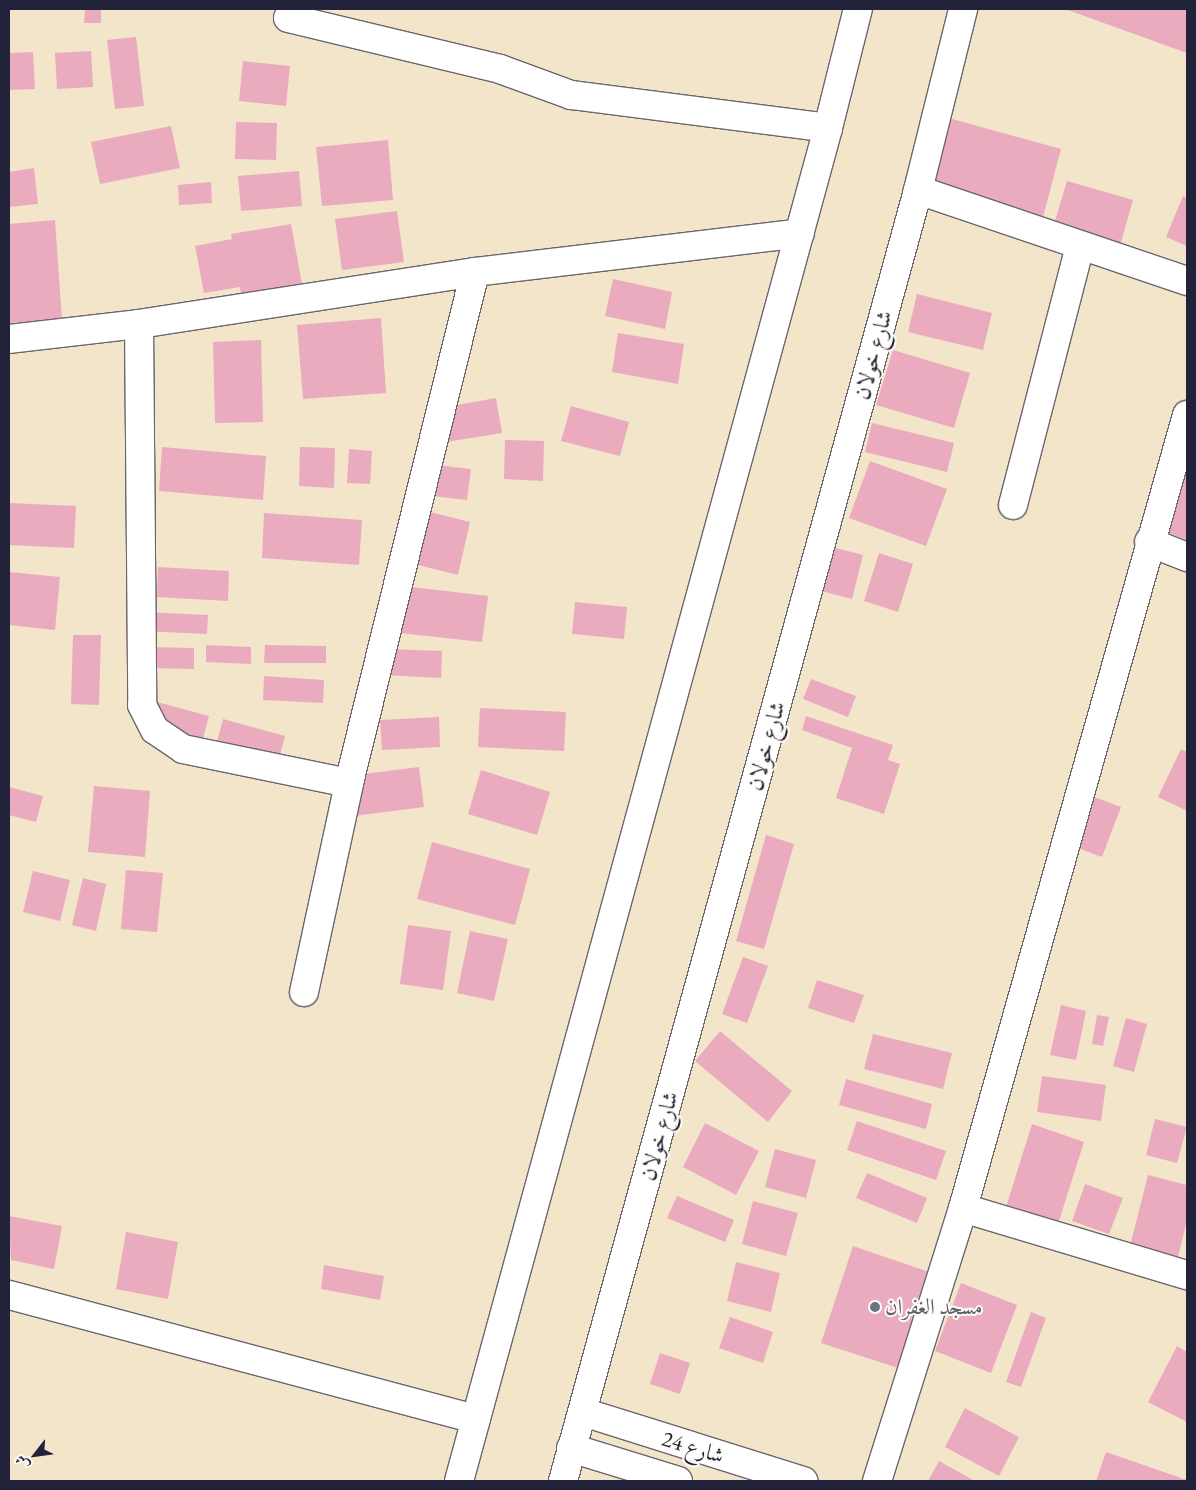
<!DOCTYPE html>
<html>
<head>
<meta charset="utf-8">
<style>
	body { margin:0 }
	#map { position:relative; width:1196px; height:1490px; overflow:hidden; background:#f2e5ca; font-family:"EB Garamond",Amiri,serif }
	div>[style] { position:absolute }
	.building>* { inset:0; background:#eaabbf }
	.roads { filter:drop-shadow(1px 0 #6b666d) drop-shadow(-1px 0 #6b666d) drop-shadow(0 1px #6b666d) drop-shadow(0 -1px #6b666d) }
	.minor>* { height:28px; margin:-14px; padding:0 14px; transform-origin:14px; border-radius:14px; background:#fff }
	.major>* { height:28px; margin:-14px; padding:0 14px; transform-origin:14px; border-radius:14px; background:#fff }
	.dots>* { width:14px; height:14px; translate:-50% -50%; box-sizing:border-box; border:2px solid #fdfcf7; border-radius:50% }
	span { translate:-50% -50%; white-space:nowrap; text-align:center; line-height:1.15; -webkit-text-stroke:4px #fdfcf7; paint-order:stroke }
	.street-label { font-size:22px; color:#22223b }
	.worship-label { font-size:22px; color:#5b616d }
	.left { translate:0 -50%; text-align:left }
	.frame { position:absolute; inset:0; border:10px solid #22223b; pointer-events:none }
	.north { position:absolute; left:10px; top:1430px; width:50px; height:50px; -webkit-text-stroke:4px #fdfcf7; paint-order:stroke; rotate:240deg; font-size:14px; font-weight:700; line-height:20px; text-align:center; color:#22223b }
	.north::after { content:''; display:block; margin:auto; width:18px; height:22px; background:#22223b; clip-path:polygon(50% 0,100% 100%,50% 72%,0 100%) }
</style>
</head>
<body>
<div id="map">
	<div class="building">
		<div style="clip-path:polygon(85px 9px,101px 9px,101px 23px,84px 23px)"></div>
		<div style="clip-path:polygon(1065px 9px,1187px 9px,1187px 53px)"></div>
		<div style="clip-path:polygon(136px 37px,144px 106px,115px 109px,107px 40px)"></div>
		<div style="clip-path:polygon(91px 51px,93px 87px,57px 89px,55px 53px)"></div>
		<div style="clip-path:polygon(33px 52px,35px 89px,9px 90px,9px 53px)"></div>
		<div style="clip-path:polygon(243px 61px,290px 66px,286px 106px,239px 101px)"></div>
		<div style="clip-path:polygon(945px 117px,1061px 149px,1043px 217px,927px 185px)"></div>
		<div style="clip-path:polygon(236px 122px,277px 123px,276px 160px,235px 159px)"></div>
		<div style="clip-path:polygon(171px 126px,180px 168px,100px 184px,91px 142px)"></div>
		<div style="clip-path:polygon(388px 140px,393px 200px,322px 206px,316px 147px)"></div>
		<div style="clip-path:polygon(34px 168px,38px 204px,9px 207px,9px 172px)"></div>
		<div style="clip-path:polygon(299px 171px,302px 206px,241px 211px,238px 176px)"></div>
		<div style="clip-path:polygon(1067px 181px,1133px 200px,1118px 253px,1051px 234px)"></div>
		<div style="clip-path:polygon(211px 182px,212px 203px,179px 205px,178px 185px)"></div>
		<div style="clip-path:polygon(1183px 196px,1187px 198px,1187px 246px,1166px 237px)"></div>
		<div style="clip-path:polygon(397px 211px,404px 262px,342px 270px,335px 219px)"></div>
		<div style="clip-path:polygon(55px 220px,62px 320px,9px 323px,9px 224px)"></div>
		<div style="clip-path:polygon(291px 224px,302px 284px,241px 294px,240px 287px,204px 293px,195px 246px,232px 239px,231px 234px)"></div>
		<div style="clip-path:polygon(613px 279px,672px 292px,665px 329px,605px 316px)"></div>
		<div style="clip-path:polygon(917px 294px,992px 313px,983px 350px,908px 332px)"></div>
		<div style="clip-path:polygon(381px 318px,386px 393px,303px 399px,297px 325px)"></div>
		<div style="clip-path:polygon(618px 333px,684px 344px,678px 384px,612px 372px)"></div>
		<div style="clip-path:polygon(261px 340px,263px 422px,215px 423px,213px 342px)"></div>
		<div style="clip-path:polygon(893px 350px,970px 373px,954px 428px,876px 405px)"></div>
		<div style="clip-path:polygon(496px 398px,502px 433px,446px 442px,441px 408px)"></div>
		<div style="clip-path:polygon(571px 406px,629px 422px,620px 456px,561px 441px)"></div>
		<div style="clip-path:polygon(872px 423px,954px 443px,947px 472px,865px 452px)"></div>
		<div style="clip-path:polygon(505px 440px,544px 441px,543px 481px,504px 479px)"></div>
		<div style="clip-path:polygon(162px 447px,266px 456px,263px 500px,159px 491px)"></div>
		<div style="clip-path:polygon(300px 447px,335px 448px,334px 488px,299px 486px)"></div>
		<div style="clip-path:polygon(349px 449px,372px 451px,370px 484px,347px 483px)"></div>
		<div style="clip-path:polygon(1187px 453px,1187px 540px,1157px 528px)"></div>
		<div style="clip-path:polygon(870px 461px,947px 489px,926px 546px,849px 518px)"></div>
		<div style="clip-path:polygon(418px 463px,471px 469px,467px 500px,414px 494px)"></div>
		<div style="clip-path:polygon(9px 503px,76px 506px,74px 548px,9px 545px)"></div>
		<div style="clip-path:polygon(410px 507px,470px 522px,458px 575px,398px 560px)"></div>
		<div style="clip-path:polygon(264px 513px,362px 520px,359px 565px,262px 558px)"></div>
		<div style="clip-path:polygon(828px 546px,863px 555px,852px 599px,817px 590px)"></div>
		<div style="clip-path:polygon(879px 553px,913px 564px,898px 612px,864px 601px)"></div>
		<div style="clip-path:polygon(158px 567px,229px 571px,228px 601px,157px 597px)"></div>
		<div style="clip-path:polygon(9px 572px,60px 577px,55px 630px,9px 625px)"></div>
		<div style="clip-path:polygon(395px 585px,488px 596px,482px 642px,390px 632px)"></div>
		<div style="clip-path:polygon(575px 602px,627px 607px,624px 639px,572px 634px)"></div>
		<div style="clip-path:polygon(143px 612px,208px 615px,207px 634px,142px 631px)"></div>
		<div style="clip-path:polygon(73px 635px,101px 635px,99px 705px,71px 704px)"></div>
		<div style="clip-path:polygon(206px 645px,251px 647px,251px 664px,206px 662px)"></div>
		<div style="clip-path:polygon(265px 645px,326px 646px,326px 663px,264px 663px)"></div>
		<div style="clip-path:polygon(146px 647px,194px 648px,194px 669px,145px 668px)"></div>
		<div style="clip-path:polygon(385px 649px,442px 651px,441px 678px,384px 675px)"></div>
		<div style="clip-path:polygon(264px 676px,324px 680px,323px 703px,263px 700px)"></div>
		<div style="clip-path:polygon(811px 679px,856px 696px,848px 717px,803px 699px)"></div>
		<div style="clip-path:polygon(157px 702px,209px 716px,200px 749px,148px 735px)"></div>
		<div style="clip-path:polygon(480px 708px,566px 712px,564px 751px,478px 747px)"></div>
		<div style="clip-path:polygon(806px 716px,893px 745px,888px 760px,900px 764px,884px 814px,836px 798px,852px 748px,802px 730px)"></div>
		<div style="clip-path:polygon(439px 717px,440px 747px,382px 750px,380px 720px)"></div>
		<div style="clip-path:polygon(223px 719px,285px 736px,275px 774px,213px 757px)"></div>
		<div style="clip-path:polygon(1181px 749px,1187px 752px,1187px 811px,1158px 797px)"></div>
		<div style="clip-path:polygon(419px 767px,424px 807px,346px 817px,340px 777px)"></div>
		<div style="clip-path:polygon(481px 770px,550px 792px,537px 835px,468px 814px)"></div>
		<div style="clip-path:polygon(94px 786px,150px 791px,145px 857px,88px 852px)"></div>
		<div style="clip-path:polygon(9px 787px,43px 796px,36px 822px,9px 815px)"></div>
		<div style="clip-path:polygon(1089px 795px,1121px 807px,1102px 857px,1070px 845px)"></div>
		<div style="clip-path:polygon(766px 835px,794px 844px,764px 949px,736px 941px)"></div>
		<div style="clip-path:polygon(432px 842px,530px 869px,515px 925px,417px 899px)"></div>
		<div style="clip-path:polygon(126px 870px,163px 873px,157px 932px,121px 929px)"></div>
		<div style="clip-path:polygon(33px 871px,70px 880px,60px 921px,23px 912px)"></div>
		<div style="clip-path:polygon(83px 878px,106px 884px,96px 931px,72px 925px)"></div>
		<div style="clip-path:polygon(408px 925px,451px 931px,443px 990px,400px 984px)"></div>
		<div style="clip-path:polygon(470px 931px,508px 939px,494px 1001px,457px 993px)"></div>
		<div style="clip-path:polygon(743px 957px,768px 966px,747px 1023px,722px 1014px)"></div>
		<div style="clip-path:polygon(817px 980px,864px 995px,854px 1023px,808px 1008px)"></div>
		<div style="clip-path:polygon(1061px 1005px,1086px 1011px,1076px 1060px,1050px 1055px)"></div>
		<div style="clip-path:polygon(1097px 1015px,1109px 1017px,1103px 1046px,1092px 1044px)"></div>
		<div style="clip-path:polygon(1126px 1018px,1147px 1024px,1134px 1072px,1113px 1066px)"></div>
		<div style="clip-path:polygon(720px 1031px,792px 1091px,768px 1122px,695px 1061px)"></div>
		<div style="clip-path:polygon(873px 1034px,952px 1053px,943px 1089px,864px 1069px)"></div>
		<div style="clip-path:polygon(1042px 1076px,1106px 1085px,1101px 1121px,1037px 1112px)"></div>
		<div style="clip-path:polygon(846px 1079px,932px 1104px,926px 1129px,839px 1105px)"></div>
		<div style="clip-path:polygon(1155px 1119px,1187px 1127px,1177px 1163px,1146px 1155px)"></div>
		<div style="clip-path:polygon(857px 1121px,946px 1151px,936px 1180px,847px 1150px)"></div>
		<div style="clip-path:polygon(705px 1123px,759px 1151px,736px 1195px,683px 1167px)"></div>
		<div style="clip-path:polygon(1032px 1124px,1084px 1142px,1058px 1224px,1006px 1207px)"></div>
		<div style="clip-path:polygon(775px 1149px,816px 1160px,806px 1198px,765px 1187px)"></div>
		<div style="clip-path:polygon(867px 1173px,927px 1198px,917px 1223px,856px 1198px)"></div>
		<div style="clip-path:polygon(1148px 1175px,1187px 1185px,1187px 1220px,1178px 1257px,1130px 1246px)"></div>
		<div style="clip-path:polygon(1085px 1184px,1123px 1198px,1109px 1234px,1072px 1221px)"></div>
		<div style="clip-path:polygon(677px 1196px,734px 1220px,725px 1242px,667px 1218px)"></div>
		<div style="clip-path:polygon(753px 1201px,798px 1213px,786px 1256px,742px 1244px)"></div>
		<div style="clip-path:polygon(9px 1216px,62px 1226px,54px 1269px,11px 1260px)"></div>
		<div style="clip-path:polygon(126px 1232px,178px 1242px,168px 1299px,116px 1289px)"></div>
		<div style="clip-path:polygon(853px 1246px,929px 1272px,898px 1368px,821px 1343px)"></div>
		<div style="clip-path:polygon(736px 1262px,780px 1273px,771px 1312px,727px 1301px)"></div>
		<div style="clip-path:polygon(324px 1265px,384px 1276px,380px 1300px,321px 1289px)"></div>
		<div style="clip-path:polygon(961px 1283px,1017px 1305px,991px 1373px,935px 1351px)"></div>
		<div style="clip-path:polygon(1031px 1312px,1046px 1318px,1021px 1387px,1006px 1382px)"></div>
		<div style="clip-path:polygon(730px 1317px,773px 1332px,763px 1363px,719px 1348px)"></div>
		<div style="clip-path:polygon(1177px 1346px,1187px 1352px,1187px 1422px,1148px 1402px)"></div>
		<div style="clip-path:polygon(660px 1353px,690px 1363px,680px 1394px,650px 1384px)"></div>
		<div style="clip-path:polygon(965px 1408px,1019px 1437px,999px 1476px,945px 1447px)"></div>
		<div style="clip-path:polygon(1106px 1452px,1187px 1480px,1187px 1481px,1096px 1481px)"></div>
		<div style="clip-path:polygon(939px 1461px,975px 1481px,928px 1481px)"></div>
	</div>
	<div class="roads">
		<div class="minor">
			<div style="left:288px;top:18px;width:218px;rotate:13.5deg"></div>
			<div style="left:500px;top:69px;width:76px;rotate:20.1deg"></div>
			<div style="left:571px;top:95px;width:259px;rotate:7.3deg"></div>
			<div style="left:918px;top:190px;width:284px;rotate:18.7deg"></div>
			<div style="left:139px;top:324px;width:381px;rotate:89.5deg"></div>
			<div style="left:142px;top:705px;width:28px;rotate:63deg"></div>
			<div style="left:155px;top:730px;width:34px;rotate:34deg"></div>
			<div style="left:183px;top:749px;width:169px;rotate:11.6deg"></div>
			<div style="left:9px;top:339px;width:131px;rotate:-6.6deg"></div>
			<div style="left:139px;top:324px;width:340px;rotate:-8.8deg"></div>
			<div style="left:475px;top:272px;width:327px;rotate:-6.8deg"></div>
			<div style="left:1013px;top:505px;width:268px;rotate:-75.5deg"></div>
			<div style="left:1149px;top:542px;width:41px;rotate:21.5deg"></div>
			<div style="left:304px;top:992px;width:214px;rotate:-77.8deg"></div>
			<div style="left:349px;top:783px;width:526px;rotate:-76.15deg"></div>
			<div style="left:963px;top:1208px;width:234px;rotate:16.7deg"></div>
			<div style="left:9px;top:1295px;width:483px;rotate:14.9deg"></div>
			<div style="left:583px;top:1412px;width:231px;rotate:17.4deg"></div>
			<div style="left:571px;top:1448px;width:112px;rotate:17.1deg"></div>
			<div style="left:877px;top:1481px;width:286px;rotate:-72.5deg"></div>
			<div style="left:963px;top:1208px;width:824px;rotate:-74.23deg"></div>
		</div>
		<div class="major">
			<div style="left:459px;top:1481px;width:1402px;rotate:-74.74deg"></div>
			<div style="left:828px;top:128px;width:123px;rotate:-75.9deg"></div>
			<div style="left:563px;top:1481px;width:1339px;rotate:-74.62deg"></div>
			<div style="left:918px;top:190px;width:187px;rotate:-76deg"></div>
		</div>
	</div>
	<div class="dots">
		<div style="left:875px;top:1307px;background:#6b7280"></div>
	</div>
	<div class="street-label">
		<span style="left:873px;top:355px;rotate:-75deg">شارع خولان</span>
		<span style="left:766px;top:746px;rotate:-75deg">شارع خولان</span>
		<span style="left:659px;top:1136px;rotate:-75deg">شارع خولان</span>
		<span style="left:693px;top:1447px;rotate:17deg">شارع 24</span>
	</div>
	<div class="worship-label">
		<span class="left" style="left:885px;top:1307px">مسجد الغفران</span>
	</div>
	<div class="frame"></div>
	<div class="north">ش</div>
</div>
</body>
</html>
